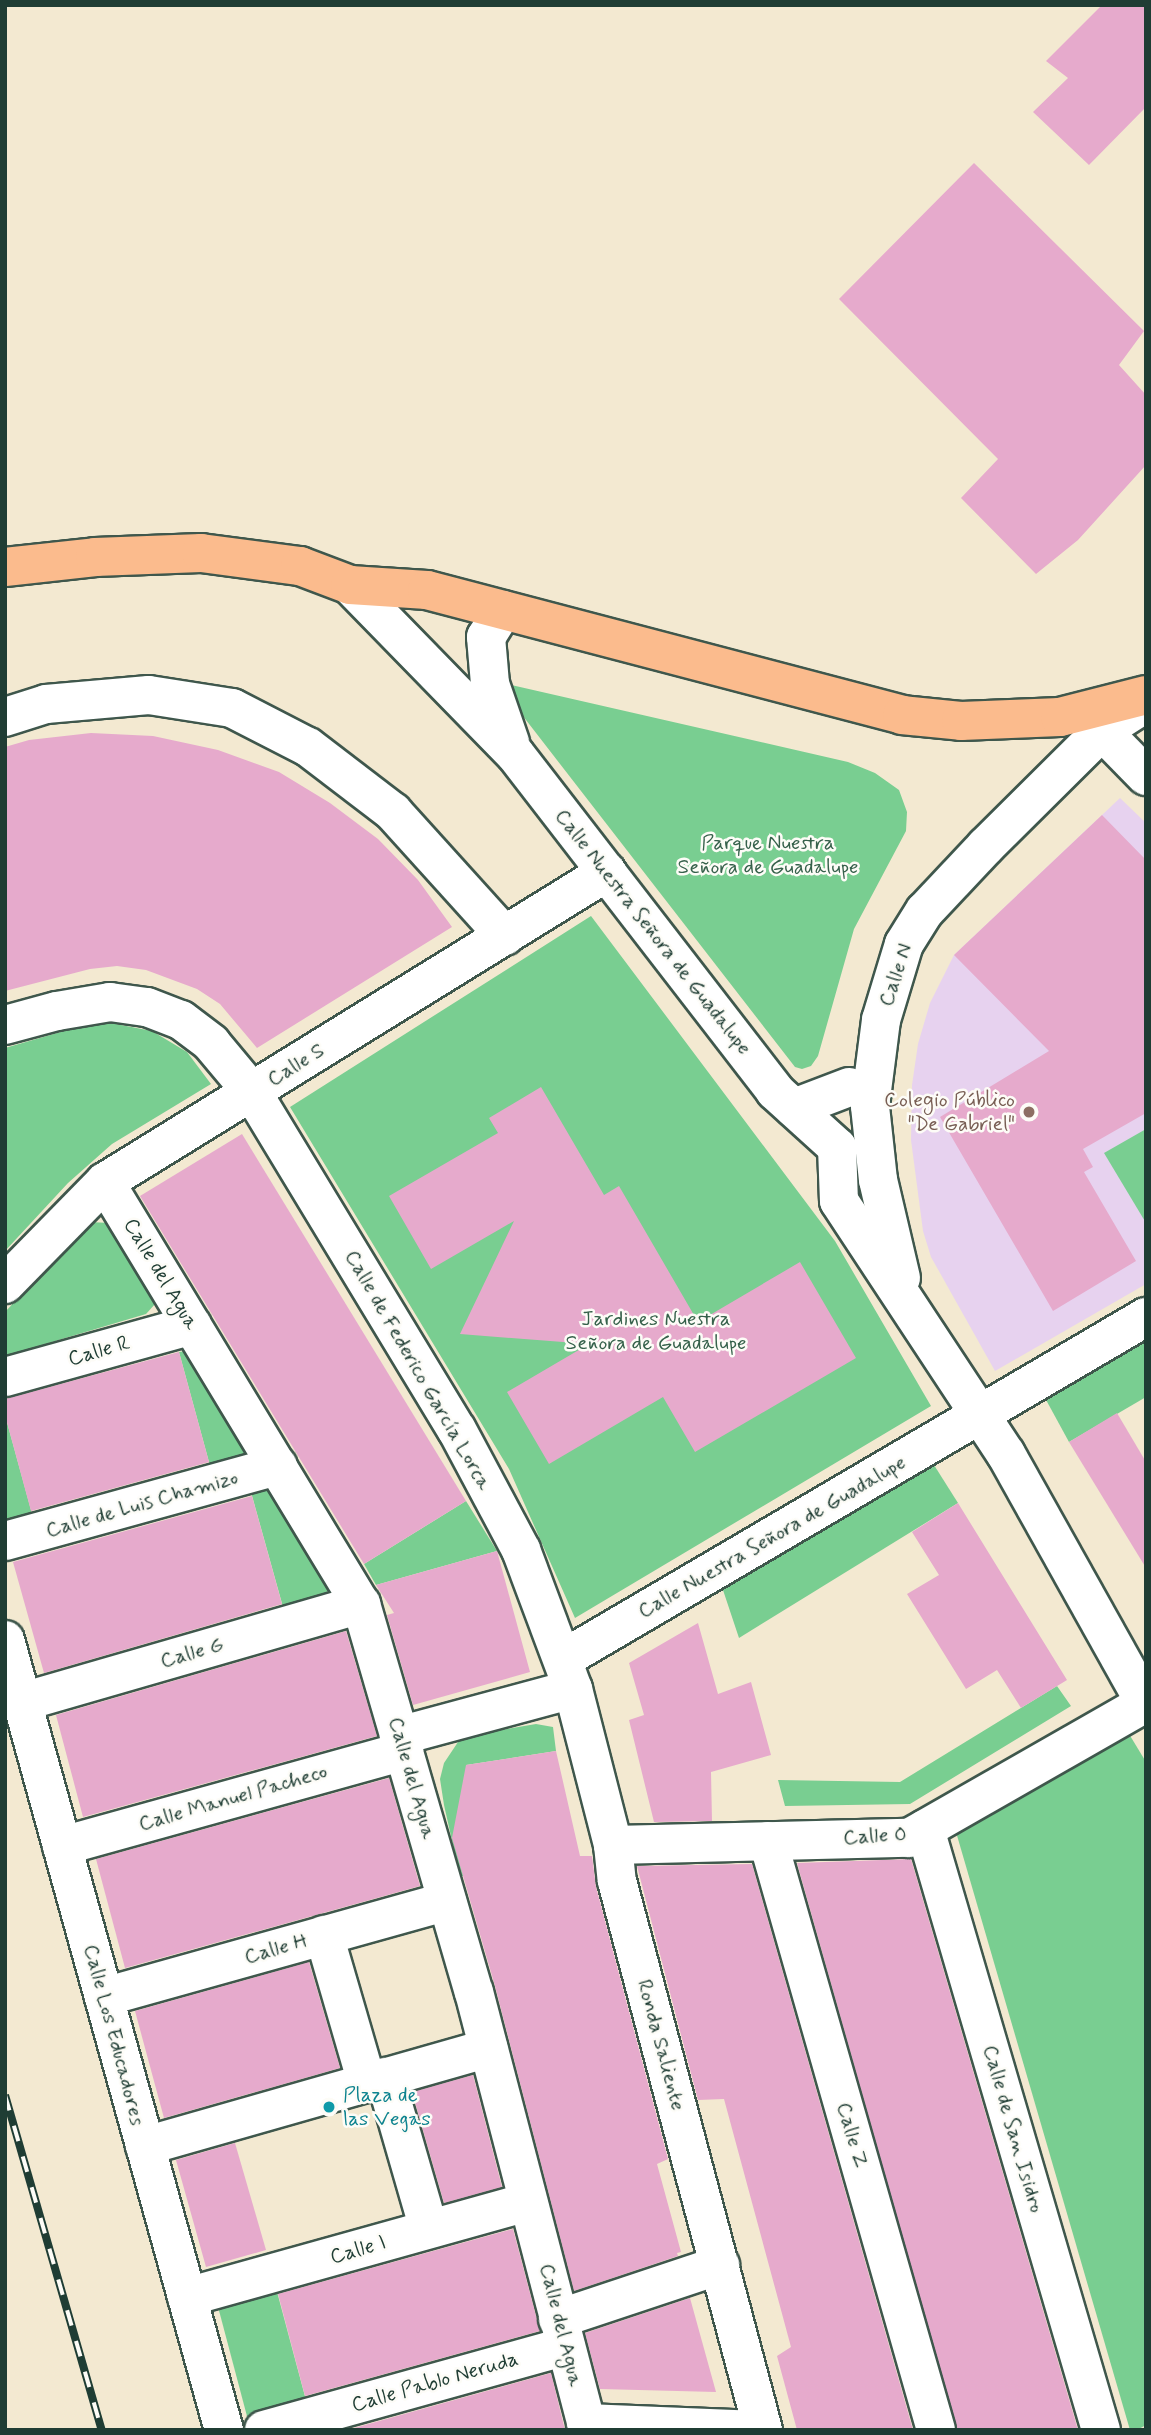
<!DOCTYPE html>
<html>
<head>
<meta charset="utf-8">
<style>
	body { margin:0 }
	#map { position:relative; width:1151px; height:2435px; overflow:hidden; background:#f3e9d1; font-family:Mynerve,sans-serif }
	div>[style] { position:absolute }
	.built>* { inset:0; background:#e7d2ef }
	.green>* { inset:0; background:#79ce91 }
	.building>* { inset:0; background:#e6aacc }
	.roads { filter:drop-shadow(2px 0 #3f574c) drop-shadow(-2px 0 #3f574c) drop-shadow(0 2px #3f574c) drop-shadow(0 -2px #3f574c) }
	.minor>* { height:38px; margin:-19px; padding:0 19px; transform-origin:19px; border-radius:19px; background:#fff }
	.major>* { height:38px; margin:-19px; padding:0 19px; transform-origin:19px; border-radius:19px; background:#fbbb8d }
	.rail>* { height:8px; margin-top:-4px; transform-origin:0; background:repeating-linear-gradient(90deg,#fdfcf7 0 16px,#1f3d34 0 32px); box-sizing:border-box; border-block:2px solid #1f3d34 }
	.dots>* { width:19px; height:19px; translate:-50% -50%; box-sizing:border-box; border:4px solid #fdfcf7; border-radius:50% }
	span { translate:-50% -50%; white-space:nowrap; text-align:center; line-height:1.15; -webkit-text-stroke:5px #fdfcf7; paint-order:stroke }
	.park-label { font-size:21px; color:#36614b }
	.street-label { font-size:21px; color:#1f3d34 }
	.education-label { font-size:21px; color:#785e54 }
	.right { translate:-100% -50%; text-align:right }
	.culture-label { font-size:21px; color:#0d838f }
	.left { translate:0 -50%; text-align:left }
	.frame { position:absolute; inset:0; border:7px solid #1f3d34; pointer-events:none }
</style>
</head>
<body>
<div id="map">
	<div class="built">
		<div style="clip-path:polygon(1120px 798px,1146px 823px,1146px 1284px,995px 1371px,931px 1257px,923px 1231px,911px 1140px,912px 1085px,918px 1044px,930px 1003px,954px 955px)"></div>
	</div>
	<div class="green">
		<div style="clip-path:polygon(507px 684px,848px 762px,875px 773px,899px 790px,907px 812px,906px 831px,854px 929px,818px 1056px,811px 1066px,802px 1069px,795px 1067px,505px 693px)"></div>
		<div style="clip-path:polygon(591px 916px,835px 1241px,931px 1406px,575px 1618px,509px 1469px,290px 1107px)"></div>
		<div style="clip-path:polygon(111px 1023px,152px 1031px,187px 1052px,211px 1084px,112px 1144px,68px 1183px,5px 1251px,5px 1048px,71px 1029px)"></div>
		<div style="clip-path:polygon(1146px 1129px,1146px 1223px,1104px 1153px)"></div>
		<div style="clip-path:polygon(89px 1222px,110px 1223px,156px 1303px,146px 1314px,5px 1356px,5px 1312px)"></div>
		<div style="clip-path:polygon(1146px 1342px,1146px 1397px,1069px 1442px,1045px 1398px)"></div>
		<div style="clip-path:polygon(186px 1351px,256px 1460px,212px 1473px,179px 1352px)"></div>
		<div style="clip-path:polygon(5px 1415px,34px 1521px,5px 1529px)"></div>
		<div style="clip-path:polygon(934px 1465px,958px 1503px,739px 1638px,722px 1587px)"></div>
		<div style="clip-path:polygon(268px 1479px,329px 1583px,329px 1590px,325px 1594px,283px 1607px,249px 1485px)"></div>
		<div style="clip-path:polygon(466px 1501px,497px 1551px,376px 1585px,364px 1564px)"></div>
		<div style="clip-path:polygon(1057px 1686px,1071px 1706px,910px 1804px,785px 1806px,778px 1780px,900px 1782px)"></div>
		<div style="clip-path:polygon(536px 1724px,553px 1727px,556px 1751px,466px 1765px,476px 1876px,460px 1876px,444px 1805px,440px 1779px,444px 1763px,458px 1742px,477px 1734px)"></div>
		<div style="clip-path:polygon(1126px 1729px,1146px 1762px,1146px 2425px,1137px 2430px,1130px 2430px,956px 1832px)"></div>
		<div style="clip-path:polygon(276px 2288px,307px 2404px,248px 2420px,217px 2303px)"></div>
	</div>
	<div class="building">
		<div style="clip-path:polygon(1102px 5px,1146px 5px,1146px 107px,1089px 165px,1033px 112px,1068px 78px,1046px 61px)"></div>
		<div style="clip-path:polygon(974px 163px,1144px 331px,1119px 365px,1146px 395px,1146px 465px,1078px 540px,1036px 574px,961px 498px,998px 459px,839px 299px)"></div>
		<div style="clip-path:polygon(91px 733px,153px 736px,218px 750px,279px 772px,330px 803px,378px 839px,418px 880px,452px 927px,257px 1048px,220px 1004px,197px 989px,146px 970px,117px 966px,90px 969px,5px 991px,5px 747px,29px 740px)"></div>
		<div style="clip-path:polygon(1102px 815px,1146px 860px,1146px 1113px,1083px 1149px,1093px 1167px,1084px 1172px,1136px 1261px,1053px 1311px,940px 1117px,1049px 1051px,954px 955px)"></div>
		<div style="clip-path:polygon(541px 1087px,604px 1195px,619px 1186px,698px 1322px,800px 1262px,856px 1358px,695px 1452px,663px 1397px,549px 1464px,507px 1392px,589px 1344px,460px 1334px,514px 1221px,431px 1269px,389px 1196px,498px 1133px,489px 1118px)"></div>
		<div style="clip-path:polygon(242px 1134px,466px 1501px,364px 1564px,140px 1196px)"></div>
		<div style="clip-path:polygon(179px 1352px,209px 1462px,31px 1511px,5px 1415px,5px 1399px)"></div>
		<div style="clip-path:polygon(1117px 1413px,1146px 1462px,1146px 1568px,1069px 1442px)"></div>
		<div style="clip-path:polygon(252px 1496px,282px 1604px,44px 1673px,13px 1562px)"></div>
		<div style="clip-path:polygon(958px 1503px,1067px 1680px,1021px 1708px,997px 1670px,966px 1689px,907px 1594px,939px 1575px,912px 1532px)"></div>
		<div style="clip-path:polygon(497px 1551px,530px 1672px,413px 1705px,387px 1615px,394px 1613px,376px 1585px)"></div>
		<div style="clip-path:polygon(698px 1623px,718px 1694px,751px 1682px,771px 1755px,711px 1772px,712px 1821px,654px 1822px,629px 1720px,644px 1715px,629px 1663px)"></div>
		<div style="clip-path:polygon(346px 1631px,377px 1736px,83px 1817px,56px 1715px)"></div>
		<div style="clip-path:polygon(556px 1751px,580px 1856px,592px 1856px,596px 1887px,668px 2159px,657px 2164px,681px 2252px,677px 2253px,678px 2256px,574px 2291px,495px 1986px,452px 1838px,466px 1765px)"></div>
		<div style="clip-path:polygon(389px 1778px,420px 1886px,125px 1968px,96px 1859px)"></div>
		<div style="clip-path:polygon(911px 1859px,1078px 2430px,957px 2430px,797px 1863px)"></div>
		<div style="clip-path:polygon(752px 1864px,913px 2430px,797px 2430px,777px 2356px,791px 2347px,724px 2099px,698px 2100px,637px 1866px)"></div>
		<div style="clip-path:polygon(309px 1962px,340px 2068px,164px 2118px,135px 2011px)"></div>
		<div style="clip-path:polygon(473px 2075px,502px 2187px,444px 2203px,412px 2092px)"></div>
		<div style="clip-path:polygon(235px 2143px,266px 2250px,206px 2267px,176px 2160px)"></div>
		<div style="clip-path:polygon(513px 2229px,540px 2331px,305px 2396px,278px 2294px)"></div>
		<div style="clip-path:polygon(690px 2298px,716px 2392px,600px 2389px,585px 2333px)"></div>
		<div style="clip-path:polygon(551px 2373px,565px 2430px,347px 2430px)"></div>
	</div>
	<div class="roads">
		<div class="minor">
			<div style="left:350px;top:585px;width:236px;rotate:45.7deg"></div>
			<div style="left:515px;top:754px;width:426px;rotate:52.3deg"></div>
			<div style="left:775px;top:1091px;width:84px;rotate:42.1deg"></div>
			<div style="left:837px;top:1147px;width:54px;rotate:87.9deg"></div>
			<div style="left:839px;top:1201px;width:303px;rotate:56.6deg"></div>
			<div style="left:1006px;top:1454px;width:287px;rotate:60.8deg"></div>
			<div style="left:503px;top:610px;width:32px;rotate:122deg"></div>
			<div style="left:486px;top:637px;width:47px;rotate:85.1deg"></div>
			<div style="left:490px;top:684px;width:61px;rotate:71deg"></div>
			<div style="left:5px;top:717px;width:43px;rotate:-17.6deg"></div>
			<div style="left:46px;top:704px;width:103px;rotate:-5deg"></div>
			<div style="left:149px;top:695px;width:84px;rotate:8.9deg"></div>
			<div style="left:232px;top:708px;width:85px;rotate:27.2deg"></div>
			<div style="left:308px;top:747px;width:107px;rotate:37.4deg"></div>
			<div style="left:393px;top:812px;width:167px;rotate:47.9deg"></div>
			<div style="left:1102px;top:731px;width:63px;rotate:45.6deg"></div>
			<div style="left:5px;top:1025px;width:54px;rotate:-15.1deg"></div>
			<div style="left:57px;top:1011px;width:54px;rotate:-9.6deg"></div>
			<div style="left:110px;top:1002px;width:37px;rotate:8deg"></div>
			<div style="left:147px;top:1007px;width:36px;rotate:21deg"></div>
			<div style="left:181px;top:1020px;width:38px;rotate:37deg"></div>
			<div style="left:211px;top:1043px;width:64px;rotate:50.1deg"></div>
			<div style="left:252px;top:1092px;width:395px;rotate:58.8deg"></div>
			<div style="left:457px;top:1430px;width:136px;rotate:61.9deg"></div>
			<div style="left:521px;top:1550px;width:148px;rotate:69.5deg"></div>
			<div style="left:573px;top:1689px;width:161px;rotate:75.6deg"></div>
			<div style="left:613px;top:1845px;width:36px;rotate:84deg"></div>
			<div style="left:617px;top:1881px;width:568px;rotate:75.11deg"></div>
			<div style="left:794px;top:1108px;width:59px;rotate:-20.9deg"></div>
			<div style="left:105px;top:1182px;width:494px;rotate:58.8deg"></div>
			<div style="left:361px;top:1604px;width:404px;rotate:73.8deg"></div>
			<div style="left:474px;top:1992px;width:453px;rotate:75.4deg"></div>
			<div style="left:901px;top:1278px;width:101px;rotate:-103.2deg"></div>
			<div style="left:878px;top:1180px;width:74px;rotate:-96.2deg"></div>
			<div style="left:870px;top:1106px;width:87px;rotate:-82.7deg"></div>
			<div style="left:881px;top:1020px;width:79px;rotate:-73.2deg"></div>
			<div style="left:904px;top:944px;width:39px;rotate:-58deg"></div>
			<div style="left:925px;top:911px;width:88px;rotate:-46.8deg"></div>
			<div style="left:985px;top:847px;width:165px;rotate:-44.8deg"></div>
			<div style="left:1102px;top:731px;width:52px;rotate:-32.5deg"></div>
			<div style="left:5px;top:1284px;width:143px;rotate:-45.6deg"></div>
			<div style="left:105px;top:1182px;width:590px;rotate:-31.7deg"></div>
			<div style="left:5px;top:1377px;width:194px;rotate:-15.5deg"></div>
			<div style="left:5px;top:1541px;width:283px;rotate:-15.4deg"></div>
			<div style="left:5px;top:1640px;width:820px;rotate:74.51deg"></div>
			<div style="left:563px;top:1659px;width:676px;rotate:-30.4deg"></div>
			<div style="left:22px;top:1702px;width:353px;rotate:-16.1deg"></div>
			<div style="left:399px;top:1736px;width:180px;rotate:-15.1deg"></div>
			<div style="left:925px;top:1829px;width:626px;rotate:73.68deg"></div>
			<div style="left:768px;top:1841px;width:612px;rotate:74.08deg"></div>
			<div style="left:613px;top:1845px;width:296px;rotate:-1.4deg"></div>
			<div style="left:909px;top:1838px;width:273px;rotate:-29.7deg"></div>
			<div style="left:62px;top:1846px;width:355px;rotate:-15.5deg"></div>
			<div style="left:324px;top:1935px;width:154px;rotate:73.8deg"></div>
			<div style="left:104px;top:1997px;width:356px;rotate:-15.6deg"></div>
			<div style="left:385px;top:2077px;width:158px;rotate:73.9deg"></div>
			<div style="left:145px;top:2146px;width:357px;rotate:-15.9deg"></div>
			<div style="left:187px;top:2297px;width:354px;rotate:-15.6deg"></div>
			<div style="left:558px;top:2319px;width:171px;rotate:-18.4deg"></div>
			<div style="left:586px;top:2423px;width:172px;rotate:2.3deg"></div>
			<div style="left:264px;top:2430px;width:313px;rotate:-15.5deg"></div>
		</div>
		<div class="major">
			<div style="left:5px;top:567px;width:91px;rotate:-6.3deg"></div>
			<div style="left:95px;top:557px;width:106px;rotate:-2.2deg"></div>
			<div style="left:201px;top:553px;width:100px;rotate:7.5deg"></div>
			<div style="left:300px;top:566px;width:53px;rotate:20.8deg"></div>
			<div style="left:350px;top:585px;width:77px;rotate:3.7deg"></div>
			<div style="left:427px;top:590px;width:491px;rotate:14.7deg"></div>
			<div style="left:902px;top:715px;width:59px;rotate:5.8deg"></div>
			<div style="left:961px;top:721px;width:99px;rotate:-2.3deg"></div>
			<div style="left:1060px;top:717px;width:89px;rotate:-14.3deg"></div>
		</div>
	</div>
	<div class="rail">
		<div style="left:5px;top:2095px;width:349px;rotate:73.9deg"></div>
	</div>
	<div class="dots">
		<div style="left:1029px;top:1112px;background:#8d6e63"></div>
		<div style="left:329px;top:2107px;background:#0f9aa8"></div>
	</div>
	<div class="park-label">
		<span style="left:768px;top:855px">Parque Nuestra<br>Señora de Guadalupe</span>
		<span style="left:656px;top:1331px">Jardines Nuestra<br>Señora de Guadalupe</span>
	</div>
	<div class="street-label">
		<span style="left:653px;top:932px;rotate:52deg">Calle Nuestra Señora de Guadalupe</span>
		<span style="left:896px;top:975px;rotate:-71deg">Calle N</span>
		<span style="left:296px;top:1065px;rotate:-32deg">Calle S</span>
		<span style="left:161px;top:1274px;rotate:59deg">Calle del Agua</span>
		<span style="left:99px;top:1351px;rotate:-16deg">Calle R</span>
		<span style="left:418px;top:1370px;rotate:60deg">Calle de Federico García Lorca</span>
		<span style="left:142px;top:1504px;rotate:-16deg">Calle de Luis Chamizo</span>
		<span style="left:772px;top:1537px;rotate:-30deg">Calle Nuestra Señora de Guadalupe</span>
		<span style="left:192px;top:1653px;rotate:-16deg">Calle G</span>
		<span style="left:412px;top:1778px;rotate:74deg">Calle del Agua</span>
		<span style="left:233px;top:1798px;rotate:-16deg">Calle Manuel Pacheco</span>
		<span style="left:875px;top:1836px;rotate:-4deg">Calle O</span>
		<span style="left:276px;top:1949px;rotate:-16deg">Calle H</span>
		<span style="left:114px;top:2035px;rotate:75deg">Calle Los Educadores</span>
		<span style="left:661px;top:2045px;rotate:75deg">Ronda Saliente</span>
		<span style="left:1013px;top:2129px;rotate:74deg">Calle de San Isidro</span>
		<span style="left:852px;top:2135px;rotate:74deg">Calle Z</span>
		<span style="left:358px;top:2250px;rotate:-16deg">Calle I</span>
		<span style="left:561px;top:2325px;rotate:76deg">Calle del Agua</span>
		<span style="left:435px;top:2382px;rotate:-16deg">Calle Pablo Neruda</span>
	</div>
	<div class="education-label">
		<span class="right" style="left:1015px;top:1112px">Colegio Público<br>"De Gabriel"</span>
	</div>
	<div class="culture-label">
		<span class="left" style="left:343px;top:2107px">Plaza de<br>las Vegas</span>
	</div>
	<div class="frame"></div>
</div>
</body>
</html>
